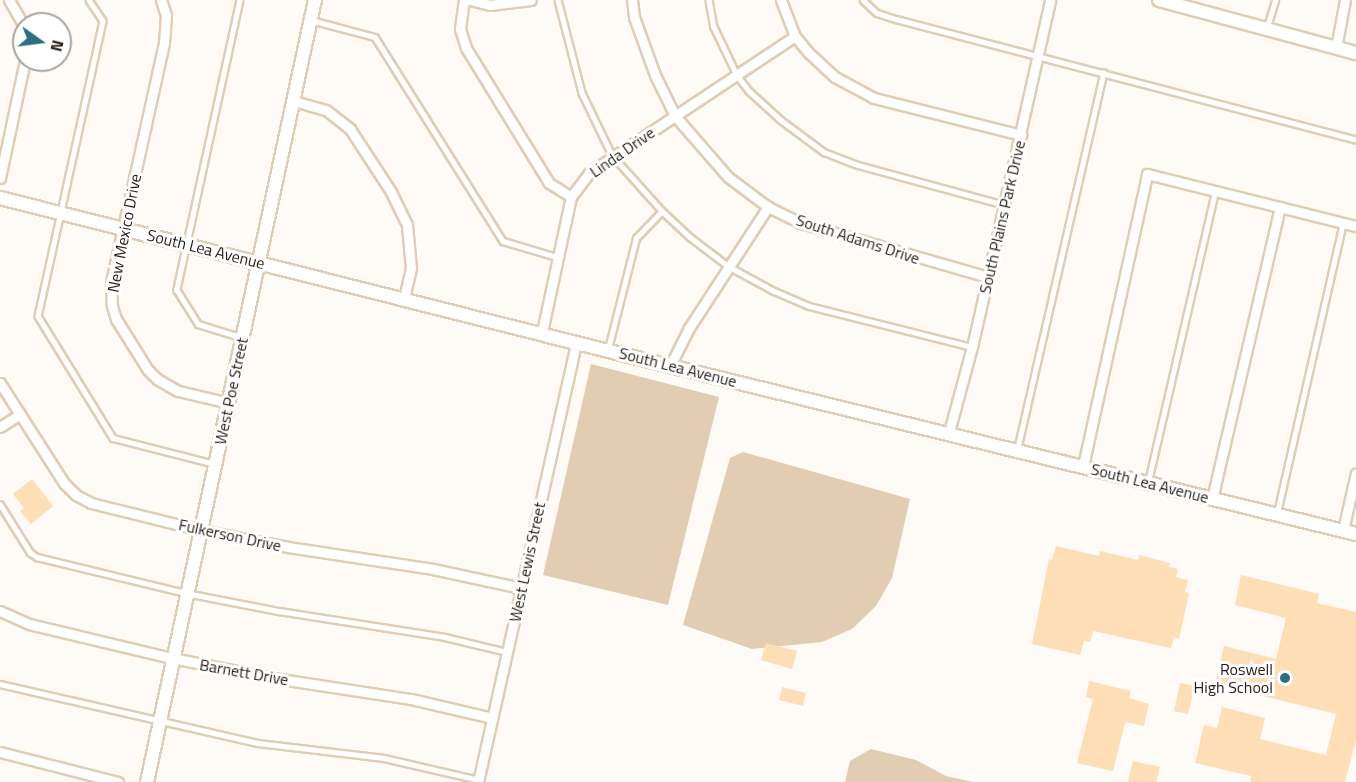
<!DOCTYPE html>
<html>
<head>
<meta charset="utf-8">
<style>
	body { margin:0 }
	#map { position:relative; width:1356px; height:782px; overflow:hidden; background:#fefaf5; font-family:"Titillium Web",sans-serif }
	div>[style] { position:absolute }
	.green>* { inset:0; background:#e3cdb2 }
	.building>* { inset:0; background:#fedeb6 }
	.roads { filter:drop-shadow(2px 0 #dfcdb5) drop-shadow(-2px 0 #dfcdb5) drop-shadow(0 2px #dfcdb5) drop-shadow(0 -2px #dfcdb5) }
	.lane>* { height:4.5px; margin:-2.25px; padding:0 2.25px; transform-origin:2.25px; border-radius:2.25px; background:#fff }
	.street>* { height:9px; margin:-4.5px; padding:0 4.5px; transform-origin:4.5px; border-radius:4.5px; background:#fff }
	.secondary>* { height:12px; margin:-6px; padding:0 6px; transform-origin:6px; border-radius:6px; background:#fff }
	.dots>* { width:16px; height:16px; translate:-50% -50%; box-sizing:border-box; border:3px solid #fff; border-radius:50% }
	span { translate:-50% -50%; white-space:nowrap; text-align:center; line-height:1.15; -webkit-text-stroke:6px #fff; paint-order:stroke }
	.street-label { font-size:16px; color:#241d14 }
	.poi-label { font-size:16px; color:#241d14 }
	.right { translate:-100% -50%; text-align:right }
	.north { position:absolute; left:12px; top:12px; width:60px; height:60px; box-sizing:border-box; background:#fff; border:2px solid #a7a5a1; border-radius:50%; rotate:104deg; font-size:16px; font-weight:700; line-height:24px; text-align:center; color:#241d14 }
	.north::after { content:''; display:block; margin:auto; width:21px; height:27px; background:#2b7080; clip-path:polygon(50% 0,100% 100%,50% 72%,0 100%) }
</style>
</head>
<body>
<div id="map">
	<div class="green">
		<div style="clip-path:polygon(591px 364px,719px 397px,668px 605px,543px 575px)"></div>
		<div style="clip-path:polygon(743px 452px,910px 499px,892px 578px,876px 606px,852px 629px,822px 642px,752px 649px,683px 625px,730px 458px)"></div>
		<div style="clip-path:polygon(871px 749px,916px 760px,946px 776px,973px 782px,845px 782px,850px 761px)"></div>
	</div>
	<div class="building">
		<div style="clip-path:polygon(32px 479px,53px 506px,31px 524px,20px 511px,24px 508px,13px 494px)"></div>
		<div style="clip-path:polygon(1056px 546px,1099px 556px,1100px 551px,1138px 560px,1139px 555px,1170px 563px,1169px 567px,1178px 569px,1176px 577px,1188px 580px,1185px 592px,1189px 593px,1179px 639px,1174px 637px,1171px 648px,1093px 631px,1090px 642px,1084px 641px,1080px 655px,1032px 644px,1049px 559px,1052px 560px)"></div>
		<div style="clip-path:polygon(1241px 575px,1319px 594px,1317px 603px,1356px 612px,1356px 740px,1345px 782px,1250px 782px,1251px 776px,1195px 763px,1204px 725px,1217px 728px,1222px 707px,1265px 718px,1260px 739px,1326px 755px,1336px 714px,1215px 684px,1224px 646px,1276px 659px,1286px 618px,1235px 605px)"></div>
		<div style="clip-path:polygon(766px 643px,797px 651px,792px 669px,761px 660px)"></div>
		<div style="clip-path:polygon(1089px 681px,1131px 691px,1129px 698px,1149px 704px,1144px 726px,1125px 722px,1113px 771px,1077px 763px,1093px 699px,1086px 697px)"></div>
		<div style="clip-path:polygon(1180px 683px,1195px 686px,1188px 714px,1174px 711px)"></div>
		<div style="clip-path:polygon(782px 687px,806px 693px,803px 706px,779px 700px)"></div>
		<div style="clip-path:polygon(1133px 761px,1160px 767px,1156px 782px,1128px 782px)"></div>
	</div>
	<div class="roads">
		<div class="lane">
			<div style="left:89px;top:0;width:25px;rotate:56deg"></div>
			<div style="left:103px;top:21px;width:302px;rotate:102.4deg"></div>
			<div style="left:38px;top:316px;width:143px;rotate:58.4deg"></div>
			<div style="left:113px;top:438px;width:105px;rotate:14.3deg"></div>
			<div style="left:240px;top:0;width:297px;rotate:102.3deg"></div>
			<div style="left:177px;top:290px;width:40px;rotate:58deg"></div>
			<div style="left:198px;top:324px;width:44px;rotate:17.2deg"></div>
			<div style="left:558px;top:0;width:96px;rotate:75.5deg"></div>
			<div style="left:582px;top:93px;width:69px;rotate:64.2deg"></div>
			<div style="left:612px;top:155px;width:75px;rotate:48.2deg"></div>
			<div style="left:662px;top:211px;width:38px;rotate:43deg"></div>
			<div style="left:690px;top:237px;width:48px;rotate:37.3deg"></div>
			<div style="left:728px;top:266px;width:50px;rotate:28.6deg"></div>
			<div style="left:772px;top:290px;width:40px;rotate:23.4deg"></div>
			<div style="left:809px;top:306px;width:168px;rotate:14.1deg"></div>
			<div style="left:709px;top:0;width:27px;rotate:80deg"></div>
			<div style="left:714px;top:27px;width:53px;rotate:64.4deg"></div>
			<div style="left:737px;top:75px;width:20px;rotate:53deg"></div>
			<div style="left:749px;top:91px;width:43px;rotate:42.2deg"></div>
			<div style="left:781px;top:120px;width:54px;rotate:36.7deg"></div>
			<div style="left:824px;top:152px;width:36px;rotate:21deg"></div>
			<div style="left:858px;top:165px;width:152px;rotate:15.2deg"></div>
			<div style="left:863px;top:0;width:19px;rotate:43deg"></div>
			<div style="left:877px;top:13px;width:20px;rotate:18deg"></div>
			<div style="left:896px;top:19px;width:476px;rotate:14.7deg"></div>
			<div style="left:311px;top:20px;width:66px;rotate:14.9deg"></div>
			<div style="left:375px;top:37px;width:241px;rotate:57.9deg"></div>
			<div style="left:503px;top:241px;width:56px;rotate:16.5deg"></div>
			<div style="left:1267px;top:27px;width:28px;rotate:-73deg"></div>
			<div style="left:608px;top:349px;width:114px;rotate:-75.8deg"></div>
			<div style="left:636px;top:238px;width:37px;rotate:-46deg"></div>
			<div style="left:1017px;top:450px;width:387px;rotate:-77.1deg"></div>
			<div style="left:1148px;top:482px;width:299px;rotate:-77deg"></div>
			<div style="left:0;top:504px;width:57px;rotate:58deg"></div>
			<div style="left:30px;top:552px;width:9px;rotate:36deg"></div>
			<div style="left:37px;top:557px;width:153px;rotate:13.6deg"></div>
			<div style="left:186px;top:593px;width:95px;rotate:11deg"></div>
			<div style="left:279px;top:611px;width:168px;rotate:8.9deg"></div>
			<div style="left:445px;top:637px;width:64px;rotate:13.6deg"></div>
			<div style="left:1277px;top:513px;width:297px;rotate:-77.2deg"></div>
			<div style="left:0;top:684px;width:265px;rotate:12.9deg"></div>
			<div style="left:258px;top:743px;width:127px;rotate:6.8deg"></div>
			<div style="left:384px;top:758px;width:98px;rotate:13deg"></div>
		</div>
		<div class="street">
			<div style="left:9px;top:0;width:30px;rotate:60deg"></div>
			<div style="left:161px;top:0;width:16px;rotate:72deg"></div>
			<div style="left:166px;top:15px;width:28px;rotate:94deg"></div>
			<div style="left:164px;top:43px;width:245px;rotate:102.5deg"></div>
			<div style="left:111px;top:282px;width:24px;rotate:88deg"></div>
			<div style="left:112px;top:306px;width:14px;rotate:73deg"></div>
			<div style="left:116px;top:319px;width:60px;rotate:57.9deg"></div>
			<div style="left:148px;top:370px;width:13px;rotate:45deg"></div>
			<div style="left:157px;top:379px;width:24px;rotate:30deg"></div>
			<div style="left:178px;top:391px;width:52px;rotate:13.2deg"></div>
			<div style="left:464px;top:0;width:29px;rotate:98deg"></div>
			<div style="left:460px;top:29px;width:20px;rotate:72deg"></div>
			<div style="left:466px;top:48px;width:158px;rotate:58.4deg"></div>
			<div style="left:549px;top:183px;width:26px;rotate:32deg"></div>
			<div style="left:470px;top:0;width:21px;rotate:14deg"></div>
			<div style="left:490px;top:5px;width:41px;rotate:-7deg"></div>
			<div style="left:632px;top:0;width:17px;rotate:83deg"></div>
			<div style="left:634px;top:17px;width:62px;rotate:70.1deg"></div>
			<div style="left:655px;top:75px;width:46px;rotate:64deg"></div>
			<div style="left:675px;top:116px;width:81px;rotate:49deg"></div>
			<div style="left:728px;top:177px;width:50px;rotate:36.9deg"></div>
			<div style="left:768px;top:207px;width:37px;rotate:26deg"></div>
			<div style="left:801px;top:223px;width:195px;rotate:16.1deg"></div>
			<div style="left:781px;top:0;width:39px;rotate:69deg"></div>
			<div style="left:795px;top:36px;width:22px;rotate:51deg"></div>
			<div style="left:809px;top:53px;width:35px;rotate:43deg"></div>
			<div style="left:835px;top:77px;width:44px;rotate:28.3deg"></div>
			<div style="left:874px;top:98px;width:152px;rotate:14.1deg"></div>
			<div style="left:1336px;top:48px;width:49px;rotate:-79.4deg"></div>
			<div style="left:294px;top:101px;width:33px;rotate:16deg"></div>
			<div style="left:326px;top:110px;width:31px;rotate:38deg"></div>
			<div style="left:350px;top:129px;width:75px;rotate:56.9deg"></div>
			<div style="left:391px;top:192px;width:37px;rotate:64deg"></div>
			<div style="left:407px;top:225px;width:43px;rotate:84.7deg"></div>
			<div style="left:411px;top:268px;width:31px;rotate:103deg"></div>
			<div style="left:0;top:178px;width:121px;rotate:-78deg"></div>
			<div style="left:542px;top:332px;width:138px;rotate:-77.9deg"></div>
			<div style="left:571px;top:197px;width:30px;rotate:-53deg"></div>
			<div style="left:589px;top:173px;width:247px;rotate:-33.6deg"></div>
			<div style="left:670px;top:366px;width:42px;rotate:-63.4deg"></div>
			<div style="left:689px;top:328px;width:145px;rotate:-56.9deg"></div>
			<div style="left:0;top:383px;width:119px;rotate:57.4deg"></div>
			<div style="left:64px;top:483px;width:17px;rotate:45deg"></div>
			<div style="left:76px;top:495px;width:17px;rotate:28deg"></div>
			<div style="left:91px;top:503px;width:112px;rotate:13.9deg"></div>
			<div style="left:200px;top:530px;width:90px;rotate:10.9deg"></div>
			<div style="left:288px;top:547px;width:147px;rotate:8.6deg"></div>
			<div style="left:433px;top:569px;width:90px;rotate:12.2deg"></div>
			<div style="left:0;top:427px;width:24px;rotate:-33deg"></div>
			<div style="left:949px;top:432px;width:88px;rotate:-74.9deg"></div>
			<div style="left:972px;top:347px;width:356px;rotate:-77.3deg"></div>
			<div style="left:1083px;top:466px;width:299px;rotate:-77.6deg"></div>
			<div style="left:1147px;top:174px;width:215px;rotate:14deg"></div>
			<div style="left:1212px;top:499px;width:300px;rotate:-76.9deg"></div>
			<div style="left:1343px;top:530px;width:58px;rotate:-77.2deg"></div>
			<div style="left:0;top:611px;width:32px;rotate:24deg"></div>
			<div style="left:29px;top:624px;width:147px;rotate:13.4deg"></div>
			<div style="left:172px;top:658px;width:97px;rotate:11.3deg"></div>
			<div style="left:267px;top:677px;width:146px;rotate:8.7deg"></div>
			<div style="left:411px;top:699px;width:83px;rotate:13.2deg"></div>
			<div style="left:0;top:752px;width:122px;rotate:14.3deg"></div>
			<div style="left:478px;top:782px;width:450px;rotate:-77.4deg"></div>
		</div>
		<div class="secondary">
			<div style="left:1159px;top:0;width:204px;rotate:15.1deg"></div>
			<div style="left:0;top:198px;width:594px;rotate:14.13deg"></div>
			<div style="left:576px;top:343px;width:803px;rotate:13.76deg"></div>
			<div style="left:147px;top:782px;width:800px;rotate:-77.88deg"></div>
		</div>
	</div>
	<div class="dots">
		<div style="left:1285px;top:678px;background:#2b7080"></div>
	</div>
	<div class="street-label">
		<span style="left:622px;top:152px;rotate:-35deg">Linda Drive</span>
		<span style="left:1002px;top:217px;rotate:-77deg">South Plains Park Drive</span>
		<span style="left:124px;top:233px;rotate:-79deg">New Mexico Drive</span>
		<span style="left:858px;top:239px;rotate:18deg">South Adams Drive</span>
		<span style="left:206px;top:249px;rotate:14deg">South Lea Avenue</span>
		<span style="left:678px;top:367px;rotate:14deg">South Lea Avenue</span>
		<span style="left:231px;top:391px;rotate:-78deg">West Poe Street</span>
		<span style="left:1150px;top:483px;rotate:14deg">South Lea Avenue</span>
		<span style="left:230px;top:535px;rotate:12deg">Fulkerson Drive</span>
		<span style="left:527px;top:562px;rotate:-78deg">West Lewis Street</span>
		<span style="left:244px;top:672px;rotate:10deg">Barnett Drive</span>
	</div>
	<div class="poi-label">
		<span class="right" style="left:1273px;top:678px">Roswell<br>High School</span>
	</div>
	<div class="north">N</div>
</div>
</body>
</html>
